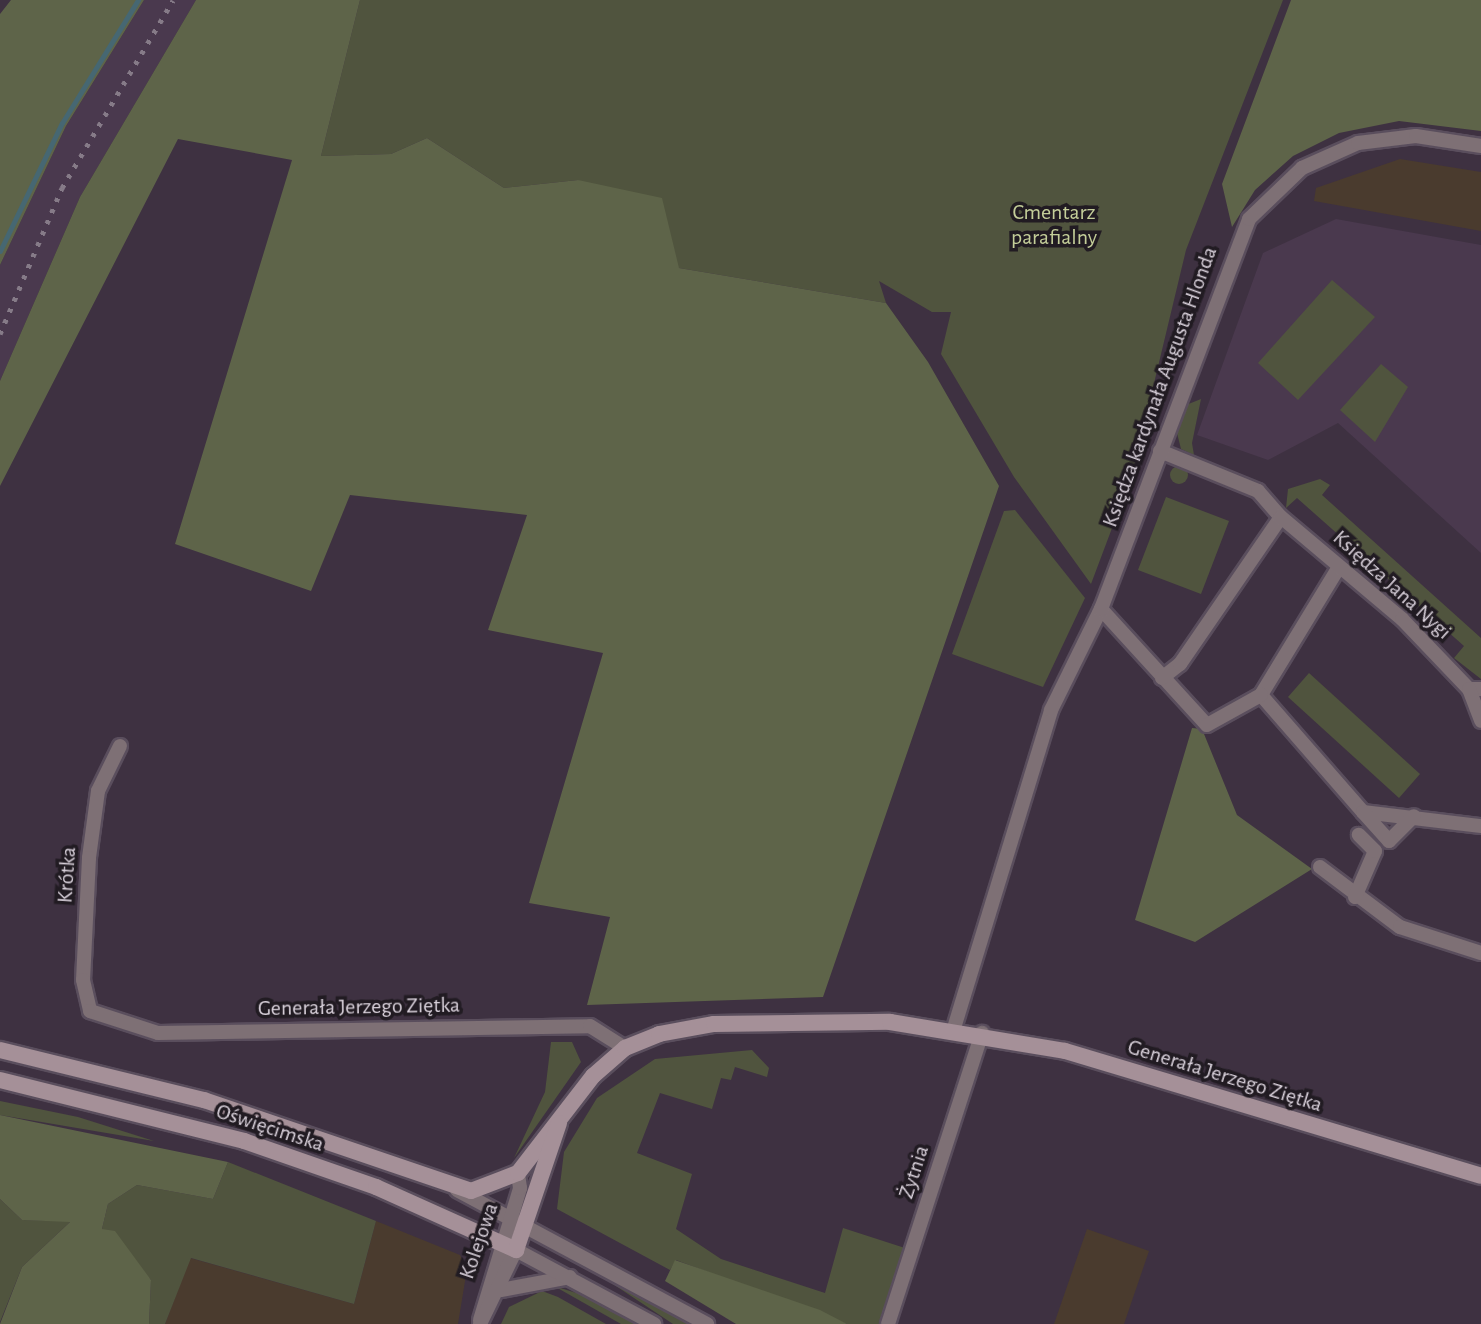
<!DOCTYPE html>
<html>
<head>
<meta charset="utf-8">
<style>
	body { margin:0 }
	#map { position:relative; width:1481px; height:1324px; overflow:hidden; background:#3e3141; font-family:"Alegreya Sans",sans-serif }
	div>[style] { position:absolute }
	.industrial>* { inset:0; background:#4a3b2e }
	.built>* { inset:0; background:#4a394e }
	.green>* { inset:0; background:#50543e }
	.round { border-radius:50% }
	.forest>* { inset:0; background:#5e6449 }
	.stream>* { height:5px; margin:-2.5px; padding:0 2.5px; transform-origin:2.5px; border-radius:2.5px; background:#466772 }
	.roads { filter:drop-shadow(2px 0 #5a4e5d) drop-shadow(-2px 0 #5a4e5d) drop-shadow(0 2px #5a4e5d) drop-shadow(0 -2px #5a4e5d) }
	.street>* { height:14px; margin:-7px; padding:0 7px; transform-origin:7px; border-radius:7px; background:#7e7075 }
	.secondary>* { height:16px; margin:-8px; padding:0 8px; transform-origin:8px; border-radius:8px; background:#a59098 }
	.rail>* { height:5px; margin-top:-2.5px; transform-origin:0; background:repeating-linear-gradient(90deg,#867b88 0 4px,transparent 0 12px) }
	span { translate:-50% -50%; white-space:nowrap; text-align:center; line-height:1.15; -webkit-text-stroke:7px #211b22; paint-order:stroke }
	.park-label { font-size:22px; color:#c4ce99 }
	.street-label { font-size:22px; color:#d8d0da }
</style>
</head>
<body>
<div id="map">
	<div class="industrial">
		<div style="clip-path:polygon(1400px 159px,1481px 172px,1481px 231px,1314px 201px,1316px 188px)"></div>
		<div style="clip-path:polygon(376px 1221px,460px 1255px,467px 1269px,458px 1324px,165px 1324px,190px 1258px,354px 1304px)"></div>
		<div style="clip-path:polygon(1087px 1229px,1149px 1251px,1124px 1324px,1054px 1324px)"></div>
	</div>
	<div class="built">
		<div style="clip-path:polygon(144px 0,196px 0,80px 197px,0 381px,0 265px,66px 126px)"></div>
		<div style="clip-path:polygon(1336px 219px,1481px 245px,1481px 553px,1338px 423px,1268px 460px,1197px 435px,1263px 253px)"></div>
	</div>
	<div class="green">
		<div style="clip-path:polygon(360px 0,1283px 0,1186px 250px,1132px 475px,1091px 584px,1014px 477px,941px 354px,951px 312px,932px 312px,879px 281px,886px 303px,679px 268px,578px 180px,504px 188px,427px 138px,391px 154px,321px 156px)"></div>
		<div style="clip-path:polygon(1332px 280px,1375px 317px,1298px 400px,1258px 363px)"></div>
		<div style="clip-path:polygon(1381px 364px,1408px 387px,1375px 442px,1340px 410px)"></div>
		<div style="clip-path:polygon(1201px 399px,1192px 443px,1194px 455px,1181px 449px,1177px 433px,1186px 405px)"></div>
		<div class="round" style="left:1170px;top:466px;width:18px;height:18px"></div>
		<div style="clip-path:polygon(1320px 479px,1330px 485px,1322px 495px,1481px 638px,1481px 679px,1454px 658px,1464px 646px,1297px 498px,1286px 508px,1288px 489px)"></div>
		<div style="clip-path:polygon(1166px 497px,1229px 521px,1201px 594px,1138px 570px)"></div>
		<div style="clip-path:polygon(1015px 510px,1085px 598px,1043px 687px,952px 654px,1004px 511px)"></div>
		<div style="clip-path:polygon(1309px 673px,1420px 774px,1399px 798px,1288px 697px)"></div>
		<div style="clip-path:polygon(551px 1042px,572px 1042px,581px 1062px,514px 1158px,545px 1092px)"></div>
		<div style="clip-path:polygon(752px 1050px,769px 1068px,767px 1077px,735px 1067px,731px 1080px,721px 1078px,712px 1109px,660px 1093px,637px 1153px,692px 1174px,676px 1229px,721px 1259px,825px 1293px,843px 1228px,908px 1249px,883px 1324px,847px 1324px,676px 1260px,670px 1270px,557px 1209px,564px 1152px,597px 1098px,655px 1059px)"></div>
		<div style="clip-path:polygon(0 1101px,78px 1117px,154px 1141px,0 1115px)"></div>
		<div style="clip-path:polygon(228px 1162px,376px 1221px,354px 1304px,191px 1258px,165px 1324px,149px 1324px,151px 1280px,102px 1229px,108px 1204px,137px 1185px,213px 1199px)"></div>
		<div style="clip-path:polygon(0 1199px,22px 1220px,71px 1221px,22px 1267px,0 1322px)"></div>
		<div style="clip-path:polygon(607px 1280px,634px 1291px,693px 1324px,673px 1324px)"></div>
		<div style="clip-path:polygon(554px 1286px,586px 1296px,636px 1324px,621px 1324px)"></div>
		<div style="clip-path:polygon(542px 1291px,558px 1297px,606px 1324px,501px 1324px,509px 1307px)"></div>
	</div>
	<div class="forest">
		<div style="clip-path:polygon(11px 0,144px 0,66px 126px,0 265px,0 14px)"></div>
		<div style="clip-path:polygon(196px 0,360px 0,321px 156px,391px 154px,427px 138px,504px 188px,578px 180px,662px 198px,679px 268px,886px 303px,928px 362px,999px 486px,823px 997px,587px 1005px,610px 917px,529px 903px,603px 653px,488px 630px,527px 515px,350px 495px,311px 591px,175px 544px,292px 160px,178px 139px,0 486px,0 381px,80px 197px)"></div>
		<div style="clip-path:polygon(1291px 0,1481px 0,1481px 131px,1399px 121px,1339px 133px,1293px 156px,1255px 190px,1232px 227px,1222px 184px)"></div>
		<div style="clip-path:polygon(1192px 728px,1202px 729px,1237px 815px,1312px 869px,1195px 942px,1135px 920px)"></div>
		<div style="clip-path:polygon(0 1115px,228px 1162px,213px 1199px,137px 1185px,108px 1204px,102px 1229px,115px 1231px,151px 1280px,149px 1324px,0 1324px,22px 1267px,70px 1222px,22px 1220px,0 1199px)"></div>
		<div style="clip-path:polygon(675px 1260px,820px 1310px,847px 1324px,736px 1324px,665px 1281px)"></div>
	</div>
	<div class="stream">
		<div style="left:0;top:251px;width:142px;rotate:-64.2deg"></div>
		<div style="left:62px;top:123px;width:145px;rotate:-58.3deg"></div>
	</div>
	<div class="roads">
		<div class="street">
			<div style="left:1160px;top:451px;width:106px;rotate:22.2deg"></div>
			<div style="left:1258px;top:491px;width:35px;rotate:49deg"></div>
			<div style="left:1339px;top:567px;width:150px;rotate:121.4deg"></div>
			<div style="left:1261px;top:695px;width:155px;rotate:48.9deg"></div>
			<div style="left:1363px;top:812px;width:119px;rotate:6.8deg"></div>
			<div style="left:1101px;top:609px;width:157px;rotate:47.6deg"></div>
			<div style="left:1207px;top:725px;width:62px;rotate:-29.1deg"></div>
			<div style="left:1162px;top:678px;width:23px;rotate:-38deg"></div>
			<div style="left:1180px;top:664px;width:178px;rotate:-55.5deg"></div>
			<div style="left:1281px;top:517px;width:158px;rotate:40.1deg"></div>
			<div style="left:1402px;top:619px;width:97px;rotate:46.3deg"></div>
			<div style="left:1469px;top:689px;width:12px"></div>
			<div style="left:1469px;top:689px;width:34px;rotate:69deg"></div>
			<div style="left:120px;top:746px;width:50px;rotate:116.1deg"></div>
			<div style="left:98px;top:791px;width:68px;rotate:97.7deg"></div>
			<div style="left:89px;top:858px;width:122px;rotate:92.8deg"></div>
			<div style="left:83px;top:980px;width:32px;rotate:77deg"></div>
			<div style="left:90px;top:1011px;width:71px;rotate:17.9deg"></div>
			<div style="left:158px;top:1033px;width:432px;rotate:-0.9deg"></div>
			<div style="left:590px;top:1026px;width:41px;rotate:32.2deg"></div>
			<div style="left:1363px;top:812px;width:39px;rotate:48deg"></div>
			<div style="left:1389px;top:841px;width:35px;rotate:-45deg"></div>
			<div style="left:1320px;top:867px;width:100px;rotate:36.9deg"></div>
			<div style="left:1400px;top:927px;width:85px;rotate:17.8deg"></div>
			<div style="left:1355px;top:897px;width:50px;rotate:-66.5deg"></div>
			<div style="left:1375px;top:851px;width:23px;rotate:-135deg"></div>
			<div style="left:954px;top:1028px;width:332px;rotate:-73deg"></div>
			<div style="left:1051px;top:710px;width:113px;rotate:-63.7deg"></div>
			<div style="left:1101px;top:609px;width:417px;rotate:-69.2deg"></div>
			<div style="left:1249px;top:219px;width:74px;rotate:-43.9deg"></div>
			<div style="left:1302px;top:168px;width:61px;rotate:-24.1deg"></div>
			<div style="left:1358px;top:143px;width:58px;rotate:-6.9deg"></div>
			<div style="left:1416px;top:136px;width:66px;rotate:8.7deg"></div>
			<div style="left:457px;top:1190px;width:284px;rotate:28.2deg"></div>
			<div style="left:501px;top:1290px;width:70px;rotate:-10.7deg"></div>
			<div style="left:480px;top:1320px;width:138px;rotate:-73.1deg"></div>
			<div style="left:520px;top:1188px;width:15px;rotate:-98deg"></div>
			<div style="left:480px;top:1324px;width:82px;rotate:-64.1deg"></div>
			<div style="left:516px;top:1250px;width:157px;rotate:28.2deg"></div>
			<div style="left:888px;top:1324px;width:306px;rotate:-72.1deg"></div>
		</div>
		<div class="secondary">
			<div style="left:0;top:1050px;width:210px;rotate:13.8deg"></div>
			<div style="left:204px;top:1100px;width:282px;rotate:18.8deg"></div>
			<div style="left:471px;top:1191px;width:50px;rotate:-21deg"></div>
			<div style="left:518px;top:1173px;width:123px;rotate:-52.3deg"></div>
			<div style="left:593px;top:1076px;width:43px;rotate:-41.2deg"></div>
			<div style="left:625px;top:1048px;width:37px;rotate:-22deg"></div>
			<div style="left:659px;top:1034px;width:56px;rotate:-10.3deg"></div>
			<div style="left:714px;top:1024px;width:176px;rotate:-0.7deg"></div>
			<div style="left:890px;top:1022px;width:177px;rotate:9.4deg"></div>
			<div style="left:1065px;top:1051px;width:434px;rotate:16.7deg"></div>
			<div style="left:0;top:1080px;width:252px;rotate:14deg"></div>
			<div style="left:244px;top:1141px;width:140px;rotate:19.2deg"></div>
			<div style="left:376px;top:1187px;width:154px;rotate:24.2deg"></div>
			<div style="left:516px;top:1250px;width:134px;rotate:-71.3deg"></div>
		</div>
	</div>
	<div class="rail">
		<div style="left:0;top:334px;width:159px;rotate:-67deg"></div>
		<div style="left:62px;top:188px;width:218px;rotate:-59.4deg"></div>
	</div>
	<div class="park-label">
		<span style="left:1054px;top:225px">Cmentarz<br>parafialny</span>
	</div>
	<div class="street-label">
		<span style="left:1160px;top:387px;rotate:-70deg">Księdza kardynała Augusta Hlonda</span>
		<span style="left:1392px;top:585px;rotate:42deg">Księdza Jana Nygi</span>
		<span style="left:67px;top:875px;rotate:-86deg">Krótka</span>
		<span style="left:359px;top:1007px;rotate:-1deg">Generała Jerzego Ziętka</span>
		<span style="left:1225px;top:1076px;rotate:17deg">Generała Jerzego Ziętka</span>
		<span style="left:270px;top:1128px;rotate:18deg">Oświęcimska</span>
		<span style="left:914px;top:1172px;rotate:-72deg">Żytnia</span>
		<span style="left:479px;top:1241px;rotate:-71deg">Kolejowa</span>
	</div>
</div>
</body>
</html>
